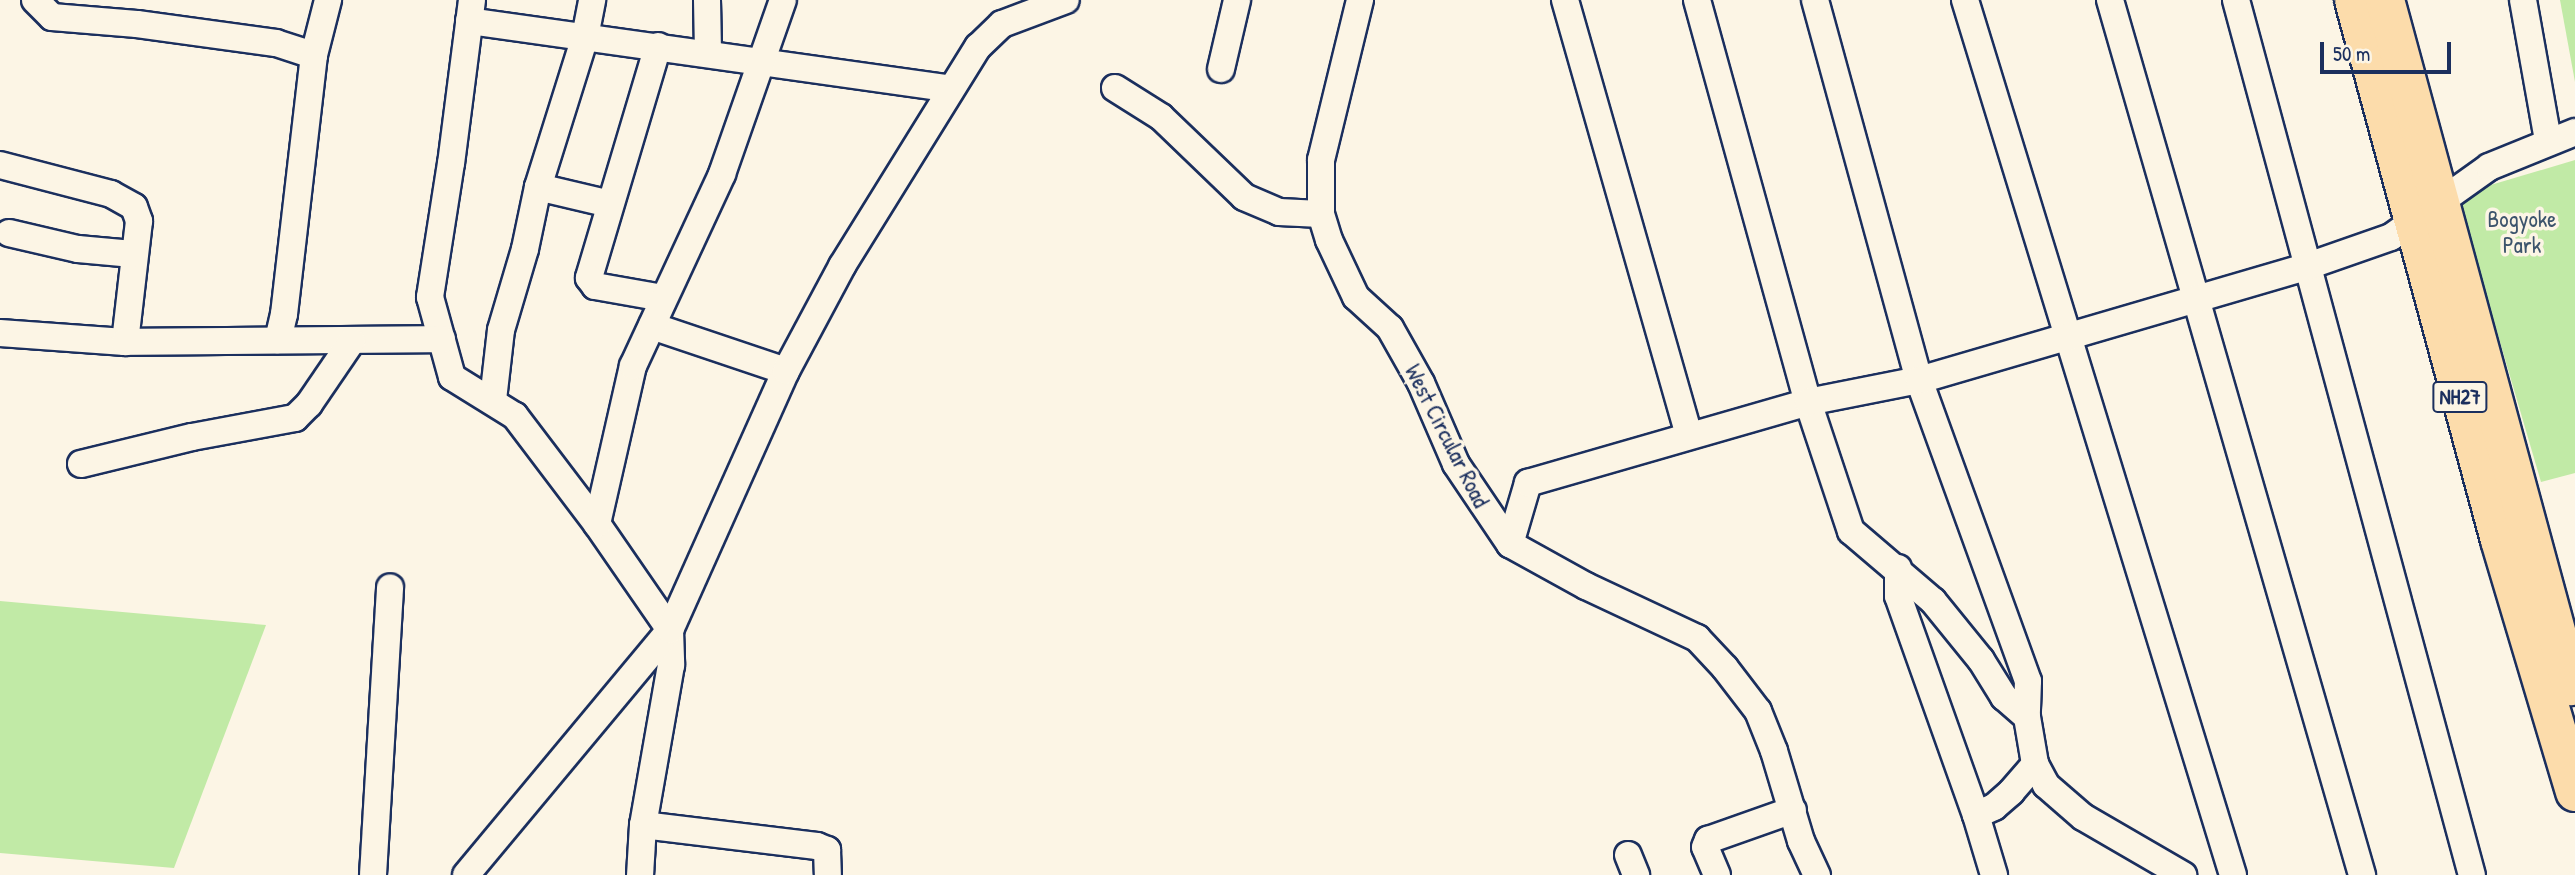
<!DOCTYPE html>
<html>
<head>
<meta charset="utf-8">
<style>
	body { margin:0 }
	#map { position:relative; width:2575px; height:875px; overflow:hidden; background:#fcf5e5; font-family:"Patrick Hand",sans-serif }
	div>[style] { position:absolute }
	.green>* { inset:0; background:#c1eaa6 }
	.roads { filter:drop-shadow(2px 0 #1b2f5e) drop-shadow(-2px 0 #1b2f5e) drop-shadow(0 2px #1b2f5e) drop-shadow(0 -2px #1b2f5e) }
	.minor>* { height:26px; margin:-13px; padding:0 13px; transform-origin:13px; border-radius:13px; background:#fcf5e5 }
	.highway>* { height:38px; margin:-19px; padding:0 19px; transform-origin:19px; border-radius:19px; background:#fcdcab }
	span { translate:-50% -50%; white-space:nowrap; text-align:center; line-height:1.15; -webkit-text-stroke:7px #fcf5e5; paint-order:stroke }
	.shield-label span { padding:2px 5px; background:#fcf5e5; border:2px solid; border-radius:5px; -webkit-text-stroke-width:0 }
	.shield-label { font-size:21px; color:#1b2f5e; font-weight:700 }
	.park-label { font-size:23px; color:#3c546c }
	.street-label { font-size:23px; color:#1b2f5e }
	.scale { position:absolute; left:2320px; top:42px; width:131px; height:32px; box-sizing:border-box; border:4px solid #1b2f5e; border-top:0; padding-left:9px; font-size:21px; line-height:24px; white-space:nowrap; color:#1b2f5e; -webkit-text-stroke:5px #fcf5e5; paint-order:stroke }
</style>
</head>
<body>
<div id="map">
	<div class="green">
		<div style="clip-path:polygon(2560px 0,2575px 0,2575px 82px)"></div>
		<div style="clip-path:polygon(2575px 160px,2575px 473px,2541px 482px,2457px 195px)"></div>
		<div style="clip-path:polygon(0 601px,266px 625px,174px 868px,0 853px)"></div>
	</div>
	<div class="roads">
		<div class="minor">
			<div style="left:35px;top:0;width:24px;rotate:45deg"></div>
			<div style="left:52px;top:17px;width:85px;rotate:4.7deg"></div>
			<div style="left:137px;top:24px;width:140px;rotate:7.8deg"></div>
			<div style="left:276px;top:43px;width:40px;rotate:18deg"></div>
			<div style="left:314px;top:55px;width:261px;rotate:96.6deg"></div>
			<div style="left:284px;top:314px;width:27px;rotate:103deg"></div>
			<div style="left:472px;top:0;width:164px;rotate:97.3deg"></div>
			<div style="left:451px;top:163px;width:136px;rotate:98.9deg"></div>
			<div style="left:430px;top:297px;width:83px;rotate:74.6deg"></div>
			<div style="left:452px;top:377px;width:74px;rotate:31.8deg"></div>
			<div style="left:515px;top:416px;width:136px;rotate:52.8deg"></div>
			<div style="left:597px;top:524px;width:129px;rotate:55.4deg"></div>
			<div style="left:670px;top:630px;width:35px;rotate:88deg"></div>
			<div style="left:671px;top:665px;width:162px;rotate:99.9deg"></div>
			<div style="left:643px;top:825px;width:50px;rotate:93.4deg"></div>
			<div style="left:707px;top:0;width:53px;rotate:88.9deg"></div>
			<div style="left:1360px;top:0;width:165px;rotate:103.7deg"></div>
			<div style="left:1321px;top:160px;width:54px;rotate:90deg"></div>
			<div style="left:1321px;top:214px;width:27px;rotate:73deg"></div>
			<div style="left:1329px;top:240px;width:63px;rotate:64.7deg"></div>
			<div style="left:1356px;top:297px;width:46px;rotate:42.4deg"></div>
			<div style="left:1390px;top:328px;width:63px;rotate:60.6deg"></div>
			<div style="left:1421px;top:383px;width:88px;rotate:66.6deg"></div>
			<div style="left:1456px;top:464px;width:97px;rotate:56deg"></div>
			<div style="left:1510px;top:544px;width:87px;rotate:28.9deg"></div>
			<div style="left:1586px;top:586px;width:123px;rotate:25.1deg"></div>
			<div style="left:1697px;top:638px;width:41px;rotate:47deg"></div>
			<div style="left:1725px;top:668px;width:54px;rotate:52.5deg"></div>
			<div style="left:1758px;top:711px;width:43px;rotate:68.2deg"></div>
			<div style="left:1774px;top:751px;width:94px;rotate:73.3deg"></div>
			<div style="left:1801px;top:841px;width:38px;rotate:65deg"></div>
			<div style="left:1565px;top:0;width:451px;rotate:74.1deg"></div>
			<div style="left:1697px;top:0;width:417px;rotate:74.6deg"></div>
			<div style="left:1808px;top:402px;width:136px;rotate:71.6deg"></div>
			<div style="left:1851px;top:531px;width:108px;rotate:40.5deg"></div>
			<div style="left:1933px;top:601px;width:76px;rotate:50.9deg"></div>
			<div style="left:1981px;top:660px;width:44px;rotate:58.1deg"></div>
			<div style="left:2004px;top:697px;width:30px;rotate:41deg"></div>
			<div style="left:2027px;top:717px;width:48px;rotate:80.3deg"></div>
			<div style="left:2035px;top:764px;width:24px;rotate:62deg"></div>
			<div style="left:2046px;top:785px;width:49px;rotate:40.9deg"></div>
			<div style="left:2083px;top:817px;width:116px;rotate:30.1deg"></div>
			<div style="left:1815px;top:0;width:394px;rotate:74.7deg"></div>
			<div style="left:1919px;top:380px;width:320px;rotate:70.1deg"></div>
			<div style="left:2028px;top:681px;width:36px;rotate:92deg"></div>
			<div style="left:1965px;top:0;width:915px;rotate:72.97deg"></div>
			<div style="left:2110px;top:0;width:911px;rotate:73.93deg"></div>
			<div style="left:2236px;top:0;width:906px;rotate:74.91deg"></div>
			<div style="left:2523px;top:0;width:143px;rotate:79.9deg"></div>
			<div style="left:469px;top:21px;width:486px;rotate:8deg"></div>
			<div style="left:658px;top:46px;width:242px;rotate:106.6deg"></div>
			<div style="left:589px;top:278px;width:10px;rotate:53deg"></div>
			<div style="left:595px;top:286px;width:69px;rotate:10deg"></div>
			<div style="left:314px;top:55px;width:57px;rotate:-75.7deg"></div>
			<div style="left:1221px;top:69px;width:71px;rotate:-76.9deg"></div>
			<div style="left:1115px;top:88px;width:54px;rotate:32.2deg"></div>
			<div style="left:1161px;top:117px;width:115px;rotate:43.9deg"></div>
			<div style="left:1244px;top:197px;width:38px;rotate:23deg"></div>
			<div style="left:1279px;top:212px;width:42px;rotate:2.7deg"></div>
			<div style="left:0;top:165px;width:115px;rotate:14.6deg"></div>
			<div style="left:111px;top:194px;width:26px;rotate:29deg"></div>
			<div style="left:134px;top:207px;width:15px;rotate:70deg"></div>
			<div style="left:139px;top:221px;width:122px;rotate:96.6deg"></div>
			<div style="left:538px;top:187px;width:74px;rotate:13.3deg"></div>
			<div style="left:9px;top:233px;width:71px;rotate:13.1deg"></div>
			<div style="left:78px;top:249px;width:55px;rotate:5.2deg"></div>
			<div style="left:652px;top:326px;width:141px;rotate:18.6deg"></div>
			<div style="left:0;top:333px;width:125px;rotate:4.1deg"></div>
			<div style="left:125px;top:342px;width:317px;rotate:-0.5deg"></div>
			<div style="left:493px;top:400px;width:70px;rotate:-83.5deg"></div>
			<div style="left:501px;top:330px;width:84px;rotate:-73.5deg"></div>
			<div style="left:525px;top:249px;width:63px;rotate:-78.2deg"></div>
			<div style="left:538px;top:187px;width:157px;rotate:-72.6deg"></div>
			<div style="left:585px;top:37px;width:38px;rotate:-79deg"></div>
			<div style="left:81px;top:464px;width:114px;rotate:-13.7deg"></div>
			<div style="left:192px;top:437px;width:105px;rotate:-10.5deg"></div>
			<div style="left:295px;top:418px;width:20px;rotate:-45deg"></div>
			<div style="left:309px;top:404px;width:76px;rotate:-55.7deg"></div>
			<div style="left:597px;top:524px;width:162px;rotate:-77.2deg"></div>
			<div style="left:633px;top:366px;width:212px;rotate:-65.1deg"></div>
			<div style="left:722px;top:174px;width:184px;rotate:-70.7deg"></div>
			<div style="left:1510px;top:544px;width:64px;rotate:-73.6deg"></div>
			<div style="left:1528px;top:483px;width:291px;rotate:-16.1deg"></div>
			<div style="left:1808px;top:402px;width:113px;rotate:-11.2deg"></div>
			<div style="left:1919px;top:380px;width:405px;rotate:-16.3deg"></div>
			<div style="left:2308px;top:266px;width:88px;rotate:-19.3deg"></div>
			<div style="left:2391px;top:237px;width:120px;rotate:-35.5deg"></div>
			<div style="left:2489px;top:167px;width:93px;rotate:-22.1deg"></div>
			<div style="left:1898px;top:568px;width:28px;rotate:90deg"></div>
			<div style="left:1898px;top:596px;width:232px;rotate:70.4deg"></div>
			<div style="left:1976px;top:815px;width:63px;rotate:73.3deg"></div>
			<div style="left:1976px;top:815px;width:20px;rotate:-24deg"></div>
			<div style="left:1994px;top:807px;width:23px;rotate:-41deg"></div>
			<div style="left:2011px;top:792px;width:37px;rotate:-49deg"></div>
			<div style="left:643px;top:825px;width:175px;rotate:6.9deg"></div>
			<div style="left:817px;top:846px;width:11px;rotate:22deg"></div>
			<div style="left:827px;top:850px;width:25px;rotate:88deg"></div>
			<div style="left:1628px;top:855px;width:22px;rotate:68deg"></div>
			<div style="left:373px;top:875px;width:288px;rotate:-86.6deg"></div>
			<div style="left:466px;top:875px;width:319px;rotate:-50.2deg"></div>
			<div style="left:670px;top:630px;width:284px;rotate:-65.9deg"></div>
			<div style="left:786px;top:371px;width:119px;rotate:-61.9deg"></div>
			<div style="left:842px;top:266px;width:258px;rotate:-58.2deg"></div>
			<div style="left:978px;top:47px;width:33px;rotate:-44deg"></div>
			<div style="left:1002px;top:24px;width:68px;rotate:-20.6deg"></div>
			<div style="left:1717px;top:875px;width:30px;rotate:-113deg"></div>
			<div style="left:1705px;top:847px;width:8px;rotate:-67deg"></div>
			<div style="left:1708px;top:840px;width:90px;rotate:-19.4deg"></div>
		</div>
		<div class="highway">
			<div style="left:2354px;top:0;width:559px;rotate:74.87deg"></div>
			<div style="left:2500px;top:540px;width:263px;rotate:73.4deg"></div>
			<div style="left:2385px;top:0;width:711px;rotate:74.83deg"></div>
		</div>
	</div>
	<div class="shield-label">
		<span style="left:2460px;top:397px">NH27</span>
	</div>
	<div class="park-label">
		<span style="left:2522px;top:232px">Bogyoke<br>Park</span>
	</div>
	<div class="street-label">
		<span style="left:1447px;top:436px;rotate:63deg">West Circular Road</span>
	</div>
	<div class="scale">50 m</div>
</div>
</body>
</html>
